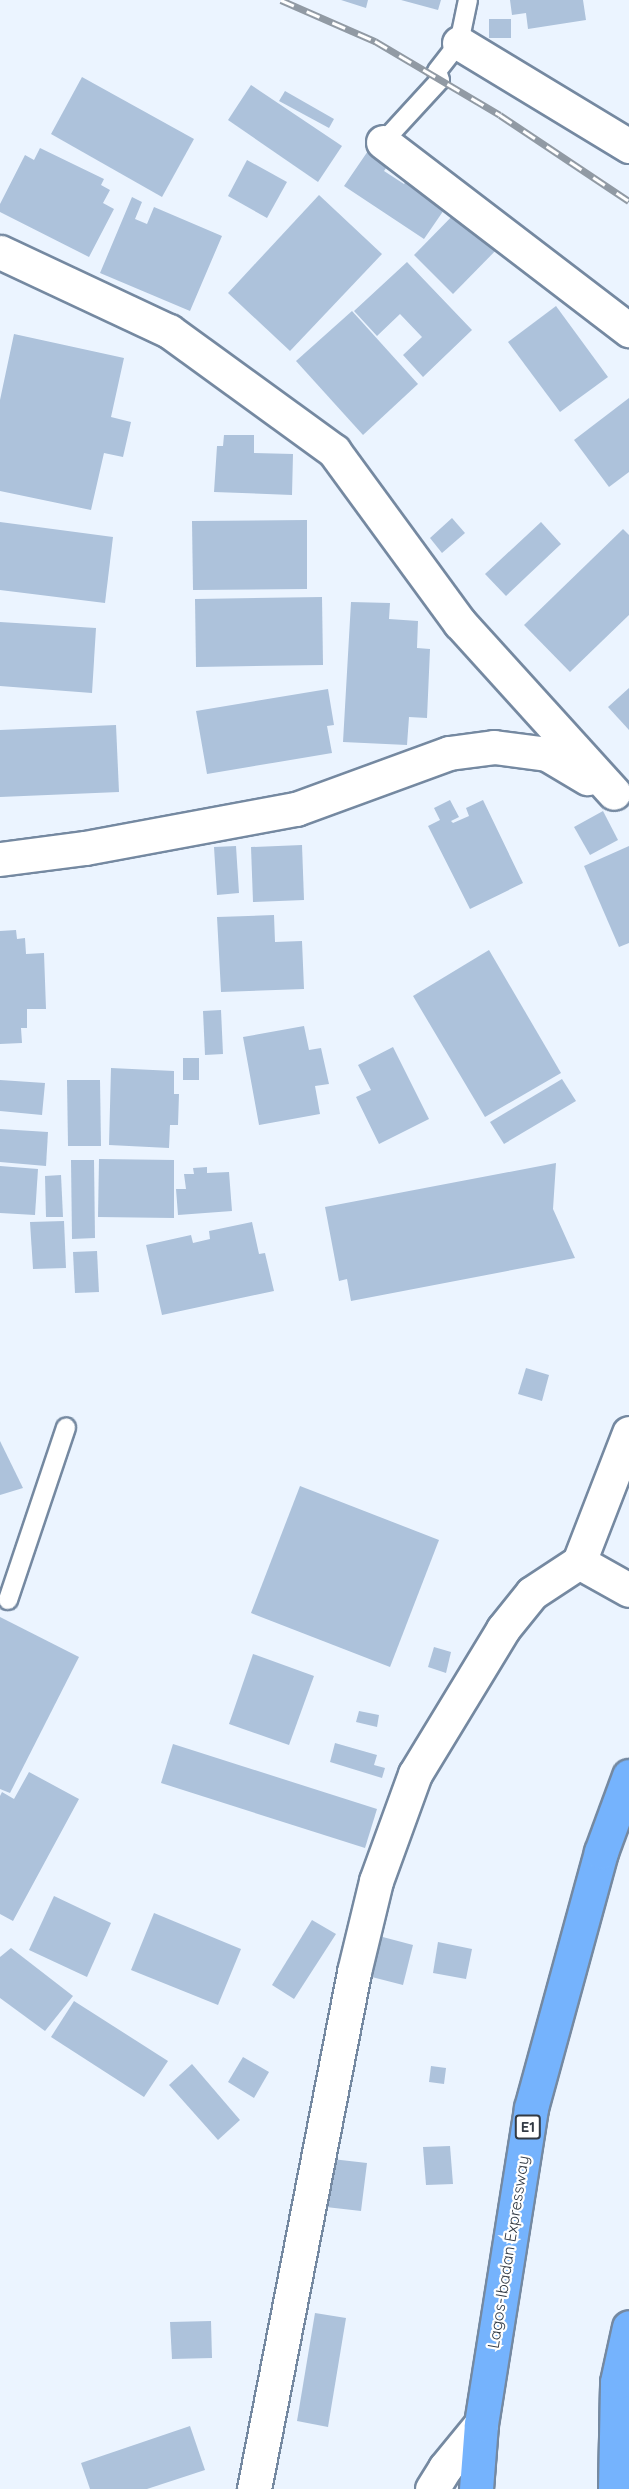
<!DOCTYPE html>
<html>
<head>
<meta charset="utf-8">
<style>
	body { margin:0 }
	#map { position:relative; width:629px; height:2489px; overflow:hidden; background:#ebf4ff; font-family:Quicksand,sans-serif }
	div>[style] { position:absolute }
	.building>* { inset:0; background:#adc2db }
	.roads { filter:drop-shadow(2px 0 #7589a1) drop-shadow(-2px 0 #7589a1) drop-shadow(0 2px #7589a1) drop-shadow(0 -2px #7589a1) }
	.service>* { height:18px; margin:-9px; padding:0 9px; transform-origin:9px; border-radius:9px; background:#fff }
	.minor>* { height:33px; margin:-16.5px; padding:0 16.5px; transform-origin:16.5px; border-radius:16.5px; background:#fff }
	.motorway>* { height:33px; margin:-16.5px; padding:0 16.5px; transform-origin:16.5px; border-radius:16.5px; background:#75b3fd }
	.rail>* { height:7px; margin-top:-3.5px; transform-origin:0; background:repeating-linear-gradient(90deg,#fff 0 14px,#919aa4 0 28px); box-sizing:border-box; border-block:2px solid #919aa4 }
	span { translate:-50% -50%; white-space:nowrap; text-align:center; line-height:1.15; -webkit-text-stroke:4.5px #fff; paint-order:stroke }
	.shield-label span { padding:2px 4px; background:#fff; border:2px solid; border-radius:4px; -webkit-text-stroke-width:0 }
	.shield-label { font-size:15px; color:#323a44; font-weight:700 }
	.street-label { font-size:16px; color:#323a44 }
</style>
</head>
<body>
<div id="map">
	<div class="building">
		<div style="clip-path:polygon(341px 0,368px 0,366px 8px)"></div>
		<div style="clip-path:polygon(401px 0,441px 0,438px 10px)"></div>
		<div style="clip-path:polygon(510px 0,583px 0,586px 20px,528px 29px,526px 13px,512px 15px)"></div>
		<div style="clip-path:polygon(489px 19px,511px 19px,511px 38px,489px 38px)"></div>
		<div style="clip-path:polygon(82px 77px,194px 139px,162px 197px,51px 134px)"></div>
		<div style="clip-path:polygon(251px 85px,342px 146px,318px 182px,228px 120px)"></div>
		<div style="clip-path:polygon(285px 91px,334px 119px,329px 128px,279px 101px)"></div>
		<div style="clip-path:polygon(40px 148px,104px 179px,101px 185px,110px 190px,103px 203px,114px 209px,89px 257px,0 212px,0 204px,25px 155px,34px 160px)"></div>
		<div style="clip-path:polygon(370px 148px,391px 161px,384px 171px,404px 184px,411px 175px,446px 207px,424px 239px,344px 186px)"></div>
		<div style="clip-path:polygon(247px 160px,287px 182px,267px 218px,228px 196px)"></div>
		<div style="clip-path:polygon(319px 195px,382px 254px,290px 351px,228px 293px)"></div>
		<div style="clip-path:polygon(132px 197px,142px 202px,135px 219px,147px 224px,154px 207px,222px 236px,190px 311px,100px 273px)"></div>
		<div style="clip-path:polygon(464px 204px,504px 242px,453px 294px,414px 255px)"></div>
		<div style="clip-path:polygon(407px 262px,472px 330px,423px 377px,403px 355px,422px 337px,400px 314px,377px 336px,354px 311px)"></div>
		<div style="clip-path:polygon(556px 306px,608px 377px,560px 412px,508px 342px)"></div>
		<div style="clip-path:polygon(352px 311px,418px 384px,363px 435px,296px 361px)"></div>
		<div style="clip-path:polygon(14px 334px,124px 358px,111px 417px,131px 422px,123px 457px,104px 453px,91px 510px,0 491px,0 400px)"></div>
		<div style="clip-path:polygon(629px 398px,629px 472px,609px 487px,574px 440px)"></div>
		<div style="clip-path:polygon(224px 435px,254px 435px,254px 453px,293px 454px,292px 495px,214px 492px,217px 446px,223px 446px)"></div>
		<div style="clip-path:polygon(452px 518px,465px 533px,442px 553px,430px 538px)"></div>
		<div style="clip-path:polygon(307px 520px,307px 589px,193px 590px,192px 521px)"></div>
		<div style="clip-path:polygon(0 522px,113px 537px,105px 603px,0 590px)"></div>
		<div style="clip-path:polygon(541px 522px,561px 544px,506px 596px,485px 574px)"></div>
		<div style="clip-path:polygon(623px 529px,629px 535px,629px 615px,570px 672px,524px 625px)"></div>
		<div style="clip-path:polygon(322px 597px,323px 665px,196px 667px,195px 599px)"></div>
		<div style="clip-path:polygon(351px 602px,390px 603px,389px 619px,418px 621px,417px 648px,430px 649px,427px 718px,409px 717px,407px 745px,343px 742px)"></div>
		<div style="clip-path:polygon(0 622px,96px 628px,92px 693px,0 686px)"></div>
		<div style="clip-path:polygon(629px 688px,629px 730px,608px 707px)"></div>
		<div style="clip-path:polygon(328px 689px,334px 725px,327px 726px,332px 753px,207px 774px,196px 711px)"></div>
		<div style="clip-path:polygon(116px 725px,119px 792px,0 797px,0 730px)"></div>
		<div style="clip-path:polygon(450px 800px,459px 817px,451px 821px,453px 823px,469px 816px,466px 808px,483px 800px,523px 883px,470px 909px,428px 826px,440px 820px,434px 808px)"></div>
		<div style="clip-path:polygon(603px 811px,618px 840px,590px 855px,574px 827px)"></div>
		<div style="clip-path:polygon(302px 845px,304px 900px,253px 902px,251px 847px)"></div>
		<div style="clip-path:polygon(236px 846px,239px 893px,217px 895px,214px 847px)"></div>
		<div style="clip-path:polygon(629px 846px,629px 943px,619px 947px,584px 866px)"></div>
		<div style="clip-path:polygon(274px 915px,275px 942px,302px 941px,304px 989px,221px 992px,217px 917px)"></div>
		<div style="clip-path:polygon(16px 930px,17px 939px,25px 938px,26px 954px,44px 953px,46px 1009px,27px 1009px,27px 1028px,21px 1028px,22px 1043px,0 1044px,0 931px)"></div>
		<div style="clip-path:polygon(489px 950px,561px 1073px,485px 1117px,413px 996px)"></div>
		<div style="clip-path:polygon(221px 1010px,223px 1054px,205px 1055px,203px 1011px)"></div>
		<div style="clip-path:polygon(304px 1026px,309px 1050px,321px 1048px,329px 1084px,315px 1086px,320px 1114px,259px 1125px,243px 1037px)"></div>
		<div style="clip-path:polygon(393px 1047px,429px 1119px,379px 1144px,356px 1097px,371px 1090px,358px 1065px)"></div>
		<div style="clip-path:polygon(183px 1058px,199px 1058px,199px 1080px,183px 1080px)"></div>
		<div style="clip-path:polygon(111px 1068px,174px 1071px,174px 1094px,179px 1094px,178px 1125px,170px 1125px,169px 1148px,109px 1145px)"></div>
		<div style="clip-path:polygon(562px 1079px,576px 1101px,504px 1144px,490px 1122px)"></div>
		<div style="clip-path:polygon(0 1080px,45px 1083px,42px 1115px,0 1111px)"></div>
		<div style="clip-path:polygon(67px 1080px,100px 1080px,101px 1146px,68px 1146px)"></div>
		<div style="clip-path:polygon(0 1129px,48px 1132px,46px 1166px,0 1162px)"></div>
		<div style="clip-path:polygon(99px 1159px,174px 1160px,174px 1218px,98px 1217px)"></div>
		<div style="clip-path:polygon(71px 1160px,94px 1160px,95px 1238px,72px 1239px)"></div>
		<div style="clip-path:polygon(556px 1163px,553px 1209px,575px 1258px,351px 1301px,347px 1279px,339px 1281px,325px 1207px)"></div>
		<div style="clip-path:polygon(0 1166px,38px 1169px,35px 1215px,0 1213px)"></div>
		<div style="clip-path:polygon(207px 1167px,207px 1173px,229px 1172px,232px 1211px,178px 1215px,176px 1189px,186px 1189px,184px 1174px,194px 1174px,193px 1168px)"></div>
		<div style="clip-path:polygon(61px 1175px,63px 1217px,46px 1217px,45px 1176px)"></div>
		<div style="clip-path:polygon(64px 1221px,66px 1268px,33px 1269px,30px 1222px)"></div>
		<div style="clip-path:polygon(252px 1222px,259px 1254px,265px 1253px,274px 1291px,162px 1315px,146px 1245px,191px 1235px,193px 1243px,210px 1239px,209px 1231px)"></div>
		<div style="clip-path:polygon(97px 1251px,99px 1292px,75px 1293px,73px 1252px)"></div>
		<div style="clip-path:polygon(526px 1368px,549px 1375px,542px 1401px,518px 1394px)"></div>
		<div style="clip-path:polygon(0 1441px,23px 1488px,0 1495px)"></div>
		<div style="clip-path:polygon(300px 1486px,439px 1540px,390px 1667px,251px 1613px)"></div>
		<div style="clip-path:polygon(0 1617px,79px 1657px,10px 1793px,0 1789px)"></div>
		<div style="clip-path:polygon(434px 1647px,451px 1652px,446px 1673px,428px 1667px)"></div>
		<div style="clip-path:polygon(253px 1654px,314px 1676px,289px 1745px,229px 1724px)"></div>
		<div style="clip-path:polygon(359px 1711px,379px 1715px,377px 1727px,356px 1722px)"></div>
		<div style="clip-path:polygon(335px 1743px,377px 1755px,374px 1765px,385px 1768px,382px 1778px,330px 1762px)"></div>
		<div style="clip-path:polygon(173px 1744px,377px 1809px,365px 1848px,161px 1783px)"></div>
		<div style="clip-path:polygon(29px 1772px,79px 1799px,13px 1921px,0 1914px,0 1796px,2px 1792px,14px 1799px)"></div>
		<div style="clip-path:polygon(54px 1896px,111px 1923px,87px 1977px,29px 1950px)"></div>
		<div style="clip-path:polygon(154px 1913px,241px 1949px,218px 2005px,131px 1970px)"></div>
		<div style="clip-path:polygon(312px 1920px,336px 1934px,294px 1999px,272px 1985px)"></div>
		<div style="clip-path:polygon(379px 1936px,413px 1945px,403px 1985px,368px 1976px)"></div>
		<div style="clip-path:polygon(438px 1942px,472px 1949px,466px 1979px,433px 1973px)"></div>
		<div style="clip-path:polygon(11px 1948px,73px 1996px,45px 2031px,0 1998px,0 1957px)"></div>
		<div style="clip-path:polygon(74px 2001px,168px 2061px,144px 2097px,51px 2037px)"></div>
		<div style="clip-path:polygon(243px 2057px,269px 2072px,254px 2098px,228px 2082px)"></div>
		<div style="clip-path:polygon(192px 2064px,240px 2120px,218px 2140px,169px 2085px)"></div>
		<div style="clip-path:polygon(431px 2066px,446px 2068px,444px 2084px,429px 2082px)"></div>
		<div style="clip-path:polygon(450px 2146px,453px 2184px,426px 2185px,423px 2147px)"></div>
		<div style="clip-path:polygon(332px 2159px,367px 2163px,361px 2211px,326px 2207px)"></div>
		<div style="clip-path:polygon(315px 2313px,346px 2318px,328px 2427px,297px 2421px)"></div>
		<div style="clip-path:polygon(211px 2321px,212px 2358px,172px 2359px,170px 2322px)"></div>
		<div style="clip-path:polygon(190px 2426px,205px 2470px,147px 2489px,90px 2489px,81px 2463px)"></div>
	</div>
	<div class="roads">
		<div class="service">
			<div style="left:383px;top:142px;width:84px;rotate:-47.4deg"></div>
			<div style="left:440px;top:80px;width:9px;rotate:-108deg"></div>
			<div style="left:437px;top:71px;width:36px;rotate:-52deg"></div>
			<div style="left:459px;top:43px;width:44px;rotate:-78.2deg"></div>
			<div style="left:8px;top:1600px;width:182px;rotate:-71.4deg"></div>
		</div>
		<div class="minor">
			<div style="left:459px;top:43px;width:199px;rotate:31.2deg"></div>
			<div style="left:383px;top:142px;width:310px;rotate:37.4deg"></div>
			<div style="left:0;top:252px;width:187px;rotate:25.1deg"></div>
			<div style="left:169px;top:331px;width:204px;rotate:36deg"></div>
			<div style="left:334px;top:451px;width:213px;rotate:53.8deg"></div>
			<div style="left:460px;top:623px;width:229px;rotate:47.8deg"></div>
			<div style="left:0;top:859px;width:86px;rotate:-7.4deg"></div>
			<div style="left:85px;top:848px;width:215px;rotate:-10.5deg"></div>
			<div style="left:296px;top:809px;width:163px;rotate:-20.1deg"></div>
			<div style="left:449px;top:753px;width:45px;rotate:-7.6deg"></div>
			<div style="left:494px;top:747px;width:53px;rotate:7.5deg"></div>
			<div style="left:547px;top:754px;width:47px;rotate:31deg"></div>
			<div style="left:629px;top:1433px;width:138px;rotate:111.2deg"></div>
			<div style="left:579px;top:1562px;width:57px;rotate:29.2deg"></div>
			<div style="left:254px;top:2489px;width:527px;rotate:-79.05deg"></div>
			<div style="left:354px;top:1972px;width:94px;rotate:-76.4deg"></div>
			<div style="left:376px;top:1881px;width:114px;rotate:-70deg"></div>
			<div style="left:415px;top:1774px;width:170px;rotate:-58.7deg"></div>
			<div style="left:503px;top:1629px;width:46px;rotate:-51.1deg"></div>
			<div style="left:532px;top:1593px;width:56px;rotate:-33.4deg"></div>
			<div style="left:432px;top:2489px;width:25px;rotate:-58deg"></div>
			<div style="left:445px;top:2468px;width:57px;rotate:-50.7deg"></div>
		</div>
		<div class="motorway">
			<div style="left:476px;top:2489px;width:65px;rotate:-85.6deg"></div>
			<div style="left:481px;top:2424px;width:320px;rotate:-81deg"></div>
			<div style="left:531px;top:2108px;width:265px;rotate:-74.7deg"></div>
			<div style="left:601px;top:1852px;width:81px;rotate:-69.8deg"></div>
			<div style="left:615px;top:2489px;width:107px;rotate:-88.9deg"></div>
			<div style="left:617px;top:2382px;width:56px;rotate:-77.7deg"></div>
		</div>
	</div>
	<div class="rail">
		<div style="left:281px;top:0;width:103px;rotate:23.6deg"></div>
		<div style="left:375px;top:41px;width:145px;rotate:30.6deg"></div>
		<div style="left:500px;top:115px;width:155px;rotate:33.7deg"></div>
	</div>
	<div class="shield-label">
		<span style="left:528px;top:2127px">E1</span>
	</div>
	<div class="street-label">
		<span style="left:508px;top:2252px;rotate:-81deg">Lagos-Ibadan Expressway</span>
	</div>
</div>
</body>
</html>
